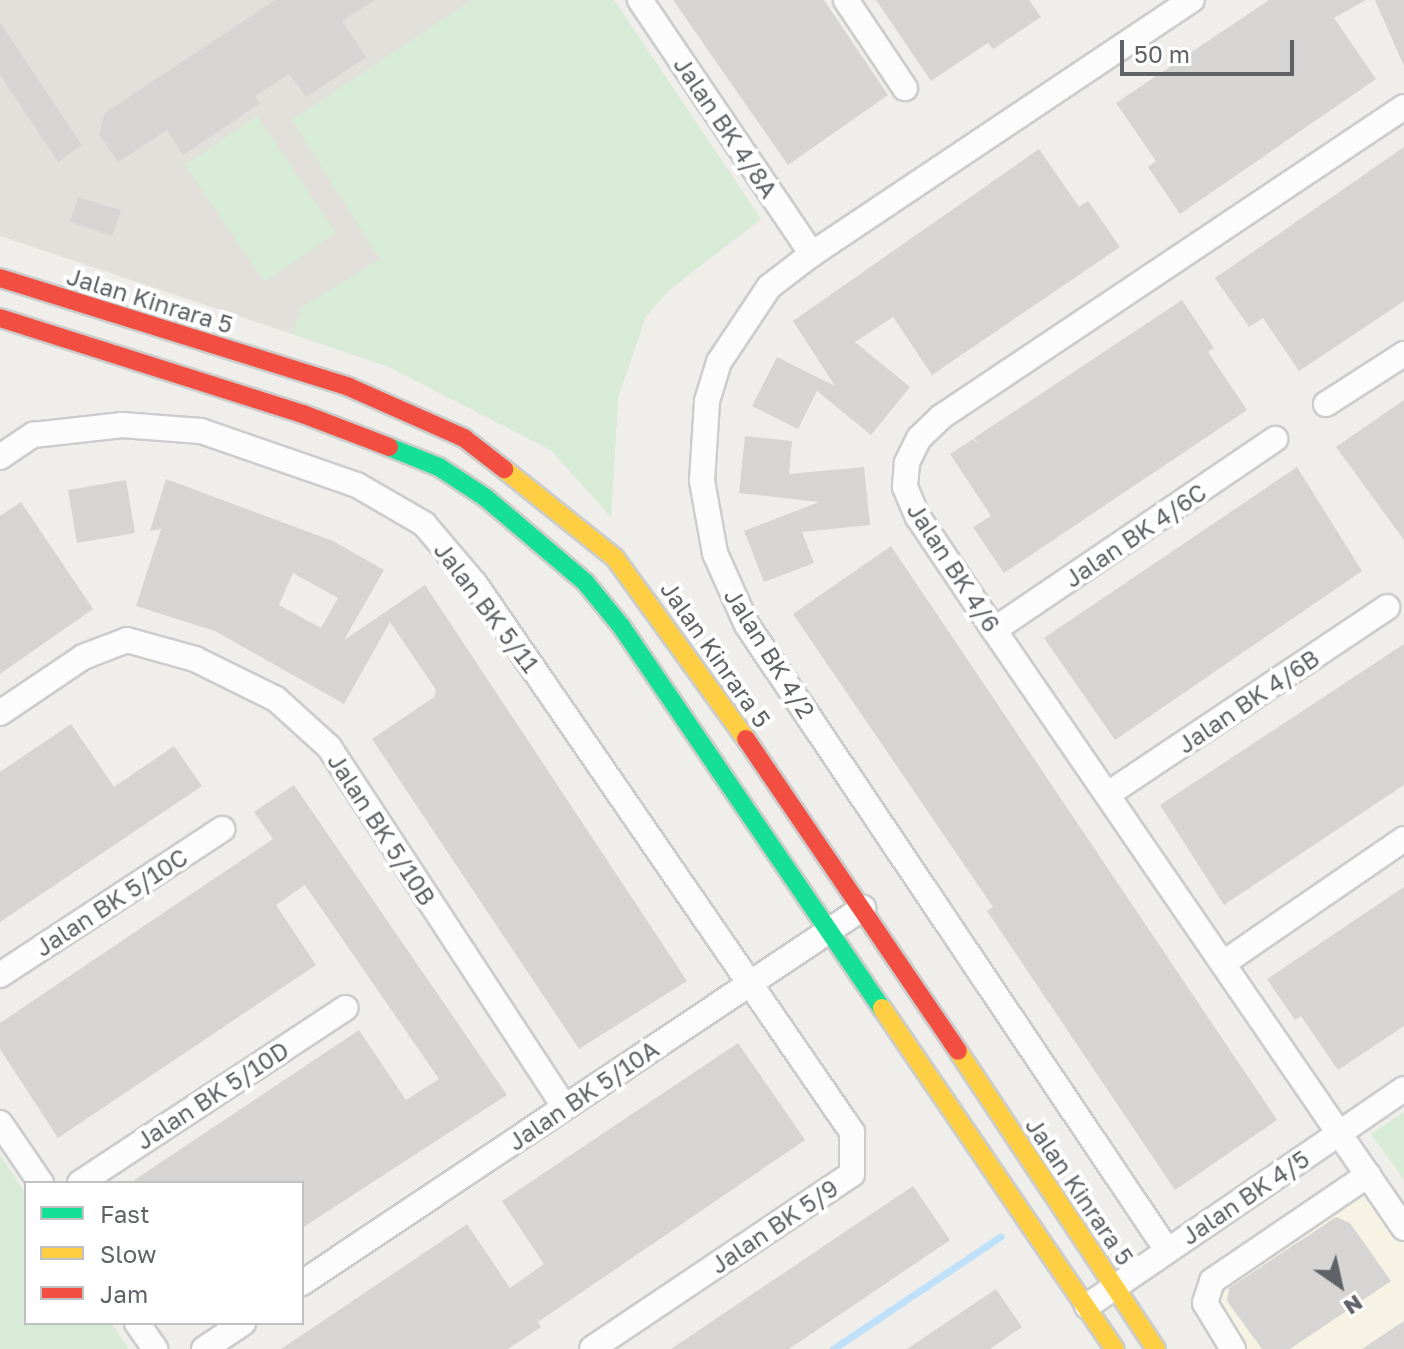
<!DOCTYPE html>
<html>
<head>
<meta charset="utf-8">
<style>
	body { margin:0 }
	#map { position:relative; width:1404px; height:1349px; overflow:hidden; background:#efeeea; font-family:"Golos Text",sans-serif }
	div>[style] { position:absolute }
	.commercial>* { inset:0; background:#f7f3e4 }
	.education>* { inset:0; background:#e2e0da }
	.green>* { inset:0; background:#d8ebd6 }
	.stream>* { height:7px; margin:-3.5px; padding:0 3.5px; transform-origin:3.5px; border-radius:3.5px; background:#bfe0f9 }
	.building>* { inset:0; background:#d6d5d3 }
	.roads { filter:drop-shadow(2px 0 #cbcccc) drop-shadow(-2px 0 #cbcccc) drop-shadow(0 2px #cbcccc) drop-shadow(0 -2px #cbcccc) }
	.street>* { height:24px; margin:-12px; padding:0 12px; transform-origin:12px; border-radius:12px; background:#fdfcfc }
	.fast>* { height:18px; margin:-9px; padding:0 9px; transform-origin:9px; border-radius:9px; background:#16e098 }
	.slow>* { height:18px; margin:-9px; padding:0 9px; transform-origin:9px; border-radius:9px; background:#ffcf43 }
	.jam>* { height:18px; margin:-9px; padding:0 9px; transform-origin:9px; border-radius:9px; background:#f24e42 }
	span { translate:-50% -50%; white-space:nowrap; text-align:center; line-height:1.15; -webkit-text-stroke:8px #fff; paint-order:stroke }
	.street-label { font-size:24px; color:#5f6368 }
	.legend { position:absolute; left:24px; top:1181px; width:280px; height:144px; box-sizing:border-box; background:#fff; border:2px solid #bfc1c3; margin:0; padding:10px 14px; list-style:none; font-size:24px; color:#5f6368 }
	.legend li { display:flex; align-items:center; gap:16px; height:40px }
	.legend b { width:40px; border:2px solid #bfc1c3 }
	.north { position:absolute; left:1300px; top:1245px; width:80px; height:80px; -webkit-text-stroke:6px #fff; paint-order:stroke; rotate:146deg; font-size:22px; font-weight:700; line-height:32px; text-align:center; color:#5f6368 }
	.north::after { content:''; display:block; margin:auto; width:28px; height:36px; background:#5f6368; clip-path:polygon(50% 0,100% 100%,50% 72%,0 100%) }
	.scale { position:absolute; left:1120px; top:40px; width:174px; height:36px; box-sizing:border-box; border:4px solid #5f6368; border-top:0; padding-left:10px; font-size:24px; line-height:28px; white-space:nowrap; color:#5f6368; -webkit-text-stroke:6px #fff; paint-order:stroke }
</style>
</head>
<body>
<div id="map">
	<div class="commercial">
		<div style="clip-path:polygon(1365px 1187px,1404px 1244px,1404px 1349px,1244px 1349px,1213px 1298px,1218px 1287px)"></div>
	</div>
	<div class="education">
		<div style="clip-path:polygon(0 0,614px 0,761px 219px,669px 290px,646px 316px,618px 397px,611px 517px,551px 450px,387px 366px,0 236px)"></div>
	</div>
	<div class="green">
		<div style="clip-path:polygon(472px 0,614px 0,761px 219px,669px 290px,646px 316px,618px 397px,611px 517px,551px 450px,387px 366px,292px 334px,302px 307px,380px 259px,292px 120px)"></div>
		<div style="clip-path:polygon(257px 116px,336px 233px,265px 282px,185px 165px)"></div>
		<div style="clip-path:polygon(1404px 1112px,1404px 1180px,1371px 1134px)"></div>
		<div style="clip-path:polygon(0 1155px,26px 1194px,26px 1323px,111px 1323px,129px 1349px,0 1349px)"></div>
	</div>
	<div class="stream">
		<div style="left:833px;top:1349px;width:202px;rotate:-33.9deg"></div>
	</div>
	<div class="building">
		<div style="clip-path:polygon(275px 0,375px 0,342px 21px,366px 57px,306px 97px,289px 74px,255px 96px,260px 103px,183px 155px,167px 130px,118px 162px,99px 134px,105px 113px)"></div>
		<div style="clip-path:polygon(673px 0,824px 0,888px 95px,788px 165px)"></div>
		<div style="clip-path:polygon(876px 0,1029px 0,1041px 17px,993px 49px,988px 43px,931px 81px)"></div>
		<div style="clip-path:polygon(1269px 0,1366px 0,1334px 18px,1376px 79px,1180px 214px,1148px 167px,1156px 161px,1116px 103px)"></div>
		<div style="clip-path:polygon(1375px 0,1404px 0,1404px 66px)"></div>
		<div style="clip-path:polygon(0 22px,82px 145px,58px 162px,0 75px)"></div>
		<div style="clip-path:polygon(1404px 147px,1404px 301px,1299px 371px,1263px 318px,1249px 327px,1215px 278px)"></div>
		<div style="clip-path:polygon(1039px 149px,1079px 207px,1088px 201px,1120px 247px,932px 375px,893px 317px,855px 342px,910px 387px,871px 435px,817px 391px,798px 429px,752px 406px,777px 357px,835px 386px,793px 321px)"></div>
		<div style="clip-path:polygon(78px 197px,121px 210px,112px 236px,70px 222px)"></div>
		<div style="clip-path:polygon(1182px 300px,1214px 348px,1208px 352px,1247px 410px,1004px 573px,973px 527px,991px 516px,950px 454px,973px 439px,978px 444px,974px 438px)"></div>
		<div style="clip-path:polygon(1404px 400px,1404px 540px,1336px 447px)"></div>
		<div style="clip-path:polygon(745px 436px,792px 441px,789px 474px,864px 467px,870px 525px,802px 532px,814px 563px,764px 582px,744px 531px,819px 502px,739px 493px)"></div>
		<div style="clip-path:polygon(1297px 467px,1362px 571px,1115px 740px,1044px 638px)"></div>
		<div style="clip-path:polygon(evenodd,166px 479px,333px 541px,384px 570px,344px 640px,425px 585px,687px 981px,579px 1049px,372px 739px,434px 697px,436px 690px,390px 622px,344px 704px,215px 631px,136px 606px,161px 529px,150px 531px,166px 479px,293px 573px,338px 598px,321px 628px,279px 605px,293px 573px)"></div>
		<div style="clip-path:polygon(126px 480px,135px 533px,77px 543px,68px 490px)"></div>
		<div style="clip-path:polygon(21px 502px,93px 609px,0 674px,0 516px)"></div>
		<div style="clip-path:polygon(891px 546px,1277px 1120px,1175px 1190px,987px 911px,993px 907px,793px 614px)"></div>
		<div style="clip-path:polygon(1404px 644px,1404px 785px,1224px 905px,1160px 805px)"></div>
		<div style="clip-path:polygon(71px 724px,114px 787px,174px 746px,202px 786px,0 922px,0 772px)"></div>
		<div style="clip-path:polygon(294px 785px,507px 1095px,302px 1228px,302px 1183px,130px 1183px,359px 1030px,406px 1100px,439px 1079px,305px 885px,276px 905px,316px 965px,58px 1138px,0 1049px,0 1023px,273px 839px,254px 812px)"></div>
		<div style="clip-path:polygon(1404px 887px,1404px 1026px,1338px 1070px,1301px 1016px,1295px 1020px,1267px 979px)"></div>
		<div style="clip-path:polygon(738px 1043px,805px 1140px,538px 1322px,541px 1327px,508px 1349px,281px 1349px,467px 1224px,510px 1288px,544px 1264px,502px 1201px)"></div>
		<div style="clip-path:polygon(913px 1186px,950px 1240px,789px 1349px,671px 1349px)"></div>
		<div style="clip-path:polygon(1336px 1217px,1350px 1223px,1391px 1281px,1290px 1349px,1262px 1349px,1227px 1301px,1229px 1288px)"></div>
		<div style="clip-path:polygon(996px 1289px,1022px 1327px,990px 1349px,907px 1349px)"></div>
		<div style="clip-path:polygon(1404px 1321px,1404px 1349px,1362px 1349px)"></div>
	</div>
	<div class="roads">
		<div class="street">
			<div style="left:640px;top:0;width:307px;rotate:55.9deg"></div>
			<div style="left:846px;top:0;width:106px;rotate:56.2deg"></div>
			<div style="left:1404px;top:107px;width:557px;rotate:146.2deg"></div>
			<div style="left:941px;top:417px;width:30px;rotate:136deg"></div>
			<div style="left:919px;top:438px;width:28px;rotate:116deg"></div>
			<div style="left:907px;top:463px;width:24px;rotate:95deg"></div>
			<div style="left:905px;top:487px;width:33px;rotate:67deg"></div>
			<div style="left:918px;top:517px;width:136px;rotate:56.1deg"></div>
			<div style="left:994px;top:630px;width:725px;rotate:55.56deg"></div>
			<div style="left:1326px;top:404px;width:93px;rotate:-32.7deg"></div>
			<div style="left:0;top:457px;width:40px;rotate:-34deg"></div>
			<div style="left:33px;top:435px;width:90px;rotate:-6.4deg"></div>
			<div style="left:122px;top:425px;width:79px;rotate:4.3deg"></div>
			<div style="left:201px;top:431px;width:165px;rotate:19.1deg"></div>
			<div style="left:357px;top:485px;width:78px;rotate:30.2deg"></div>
			<div style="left:424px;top:524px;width:79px;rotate:49.6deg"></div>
			<div style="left:475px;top:584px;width:665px;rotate:55.47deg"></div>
			<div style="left:852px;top:1132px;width:42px;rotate:90deg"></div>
			<div style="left:852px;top:1174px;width:313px;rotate:146.1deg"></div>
			<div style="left:994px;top:630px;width:340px;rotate:-34.2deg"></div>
			<div style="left:0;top:713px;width:100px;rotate:-34deg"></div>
			<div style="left:83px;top:657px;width:47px;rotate:-21.1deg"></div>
			<div style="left:127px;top:640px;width:71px;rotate:15.6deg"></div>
			<div style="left:195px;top:659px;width:90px;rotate:26.3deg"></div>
			<div style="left:276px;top:699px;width:72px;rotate:42.2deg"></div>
			<div style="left:329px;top:747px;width:430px;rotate:56.8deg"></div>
			<div style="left:1108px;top:794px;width:336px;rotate:-33.8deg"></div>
			<div style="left:1225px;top:962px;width:217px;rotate:-34.5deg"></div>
			<div style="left:0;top:975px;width:266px;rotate:-33.3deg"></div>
			<div style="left:0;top:1123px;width:73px;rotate:55.7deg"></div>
			<div style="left:80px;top:1183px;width:318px;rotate:-33.4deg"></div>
			<div style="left:1167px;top:1250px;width:753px;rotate:-123.9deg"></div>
			<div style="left:747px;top:625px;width:79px;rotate:-114deg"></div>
			<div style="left:715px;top:553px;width:73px;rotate:-100.2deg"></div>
			<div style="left:702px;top:481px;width:80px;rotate:-86.4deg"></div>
			<div style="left:707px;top:401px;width:41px;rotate:-72.9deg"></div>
			<div style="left:719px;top:362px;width:90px;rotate:-56.3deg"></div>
			<div style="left:769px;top:287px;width:54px;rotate:-37.5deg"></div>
			<div style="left:812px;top:254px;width:457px;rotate:-33.8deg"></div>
			<div style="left:302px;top:1283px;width:675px;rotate:-33.76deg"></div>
			<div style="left:1087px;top:1306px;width:384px;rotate:-34.4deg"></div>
			<div style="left:137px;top:1323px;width:32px;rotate:55deg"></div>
			<div style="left:204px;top:1349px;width:47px;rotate:-33.7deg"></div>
			<div style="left:1233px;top:1349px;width:54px;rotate:-121.3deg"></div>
			<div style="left:1205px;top:1303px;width:23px;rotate:-72deg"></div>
			<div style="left:1212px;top:1281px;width:189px;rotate:-34.2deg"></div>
		</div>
		<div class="fast">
			<div style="left:389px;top:447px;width:54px;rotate:21.8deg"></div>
			<div style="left:439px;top:467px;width:56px;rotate:33.4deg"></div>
			<div style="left:486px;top:498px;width:130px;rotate:40.3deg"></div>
			<div style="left:585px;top:582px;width:57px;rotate:50.7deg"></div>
			<div style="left:621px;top:626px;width:463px;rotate:55.7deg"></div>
		</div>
		<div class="slow">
			<div style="left:504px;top:469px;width:142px;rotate:38.7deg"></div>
			<div style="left:615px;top:558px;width:223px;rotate:54.1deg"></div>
			<div style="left:882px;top:1008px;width:413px;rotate:55.7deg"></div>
			<div style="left:958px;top:1051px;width:358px;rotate:56.4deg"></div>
		</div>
		<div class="jam">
			<div style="left:0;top:278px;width:366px;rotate:17.3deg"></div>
			<div style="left:349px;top:387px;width:126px;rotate:23.9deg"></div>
			<div style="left:464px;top:438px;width:51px;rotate:37.8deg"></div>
			<div style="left:0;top:318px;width:318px;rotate:17.6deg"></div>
			<div style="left:303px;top:414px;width:92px;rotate:21deg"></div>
			<div style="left:746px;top:739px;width:377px;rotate:55.8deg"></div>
		</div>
	</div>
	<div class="street-label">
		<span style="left:726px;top:127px;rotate:56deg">Jalan BK 4/8A</span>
		<span style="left:150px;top:300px;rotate:17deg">Jalan Kinrara 5</span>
		<span style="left:1135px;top:535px;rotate:-34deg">Jalan BK 4/6C</span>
		<span style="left:954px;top:567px;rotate:57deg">Jalan BK 4/6</span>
		<span style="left:487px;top:607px;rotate:53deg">Jalan BK 5/11</span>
		<span style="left:770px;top:653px;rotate:58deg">Jalan BK 4/2</span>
		<span style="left:716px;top:654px;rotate:55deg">Jalan Kinrara 5</span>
		<span style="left:1248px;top:701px;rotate:-34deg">Jalan BK 4/6B</span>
		<span style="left:382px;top:829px;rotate:57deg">Jalan BK 5/10B</span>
		<span style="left:111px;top:902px;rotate:-33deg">Jalan BK 5/10C</span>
		<span style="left:212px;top:1095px;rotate:-33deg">Jalan BK 5/10D</span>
		<span style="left:583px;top:1095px;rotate:-34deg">Jalan BK 5/10A</span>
		<span style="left:1080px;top:1191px;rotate:56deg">Jalan Kinrara 5</span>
		<span style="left:1245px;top:1197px;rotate:-34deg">Jalan BK 4/5</span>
		<span style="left:774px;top:1226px;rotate:-34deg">Jalan BK 5/9</span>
	</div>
	<ul class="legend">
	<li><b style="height:10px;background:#16e098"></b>Fast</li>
	<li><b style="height:10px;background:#ffcf43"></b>Slow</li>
	<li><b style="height:10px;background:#f24e42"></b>Jam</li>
	</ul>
	<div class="north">N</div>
	<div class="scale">50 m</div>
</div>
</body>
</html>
